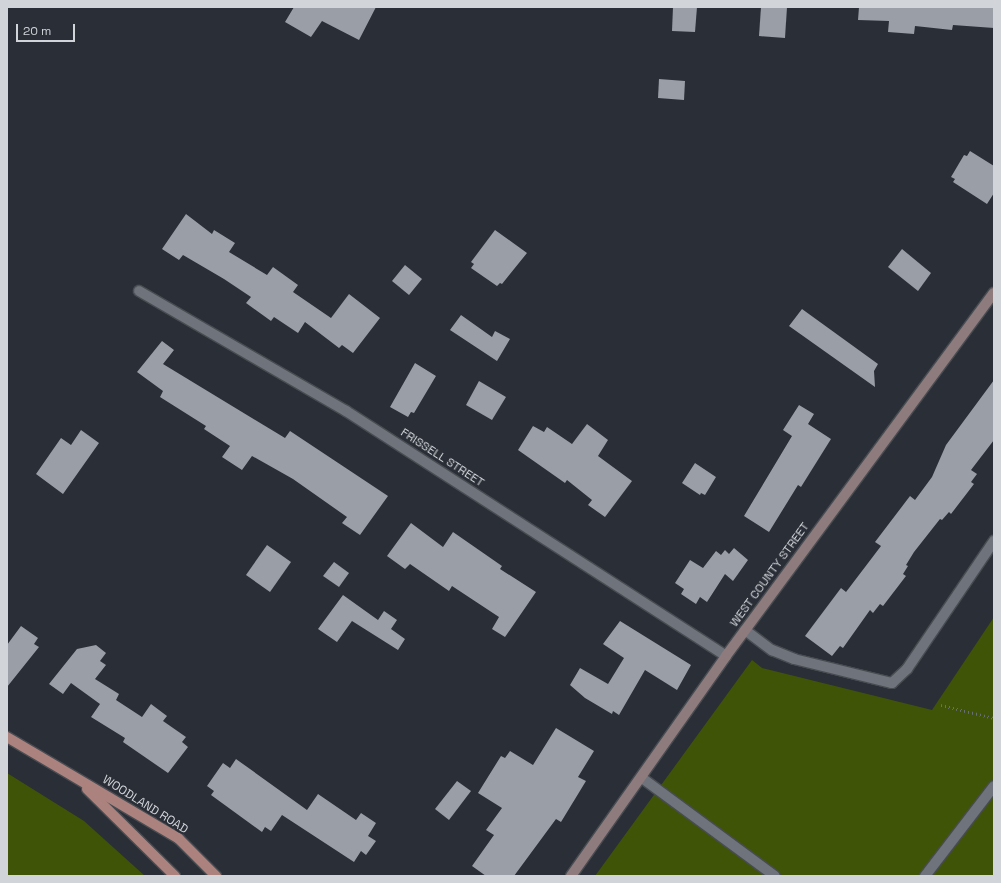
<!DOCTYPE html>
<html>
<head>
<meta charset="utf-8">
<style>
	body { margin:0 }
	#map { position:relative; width:1001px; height:883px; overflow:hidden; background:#2a2e36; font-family:"Space Grotesk",sans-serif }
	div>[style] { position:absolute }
	.green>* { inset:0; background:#405407 }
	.building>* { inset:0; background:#999ea7 }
	.path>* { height:2.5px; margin-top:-1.25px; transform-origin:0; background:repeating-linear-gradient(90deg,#6a6e75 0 1px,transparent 0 4px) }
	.roads { filter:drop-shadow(1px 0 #484c52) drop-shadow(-1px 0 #484c52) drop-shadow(0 1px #484c52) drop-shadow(0 -1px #484c52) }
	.service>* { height:10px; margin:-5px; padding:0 5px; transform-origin:5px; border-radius:5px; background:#6f747c }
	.minor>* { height:10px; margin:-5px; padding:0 5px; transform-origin:5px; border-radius:5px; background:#6f747c }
	.secondary>* { height:10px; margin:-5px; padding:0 5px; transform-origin:5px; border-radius:5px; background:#8d7b7d }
	.primary>* { height:10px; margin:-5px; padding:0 5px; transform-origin:5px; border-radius:5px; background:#ac827e }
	span { translate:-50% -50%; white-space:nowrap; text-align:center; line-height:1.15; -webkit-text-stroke:4px #2a2e36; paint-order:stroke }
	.street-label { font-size:12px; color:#d1d4d9 }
	.frame { position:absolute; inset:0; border:8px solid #d1d4d9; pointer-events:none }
	.scale { position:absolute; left:16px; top:24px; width:59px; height:18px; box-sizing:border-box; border:2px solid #d1d4d9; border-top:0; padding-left:5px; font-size:12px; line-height:14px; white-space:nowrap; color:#d1d4d9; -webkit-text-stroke:3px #2a2e36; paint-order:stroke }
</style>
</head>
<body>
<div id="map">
	<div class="green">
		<div style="clip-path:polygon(994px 617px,994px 876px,595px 876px,752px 660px,762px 668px,932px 710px)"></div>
		<div style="clip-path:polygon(7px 773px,84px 821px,145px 876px,7px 876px)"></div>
	</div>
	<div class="building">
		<div style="clip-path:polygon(294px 7px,376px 7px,359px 40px,322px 21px,311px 37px,285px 22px)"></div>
		<div style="clip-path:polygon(673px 7px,697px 7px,695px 32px,672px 31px)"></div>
		<div style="clip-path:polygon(761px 7px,787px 7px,785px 38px,759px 36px)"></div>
		<div style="clip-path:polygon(859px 7px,994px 7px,994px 28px,953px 25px,952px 30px,915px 26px,914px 34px,888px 32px,889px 21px,858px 20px)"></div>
		<div style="clip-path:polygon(659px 79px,685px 81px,684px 100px,658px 98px)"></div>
		<div style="clip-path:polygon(970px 151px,994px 166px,994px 193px,987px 204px,953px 182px,955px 179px,951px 177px,964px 155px,967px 156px)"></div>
		<div style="clip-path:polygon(186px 214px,212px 234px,214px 230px,235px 243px,229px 252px,267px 275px,273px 267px,298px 285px,293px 292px,331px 318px,349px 294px,380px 318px,353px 353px,342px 345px,339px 348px,305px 322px,298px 333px,274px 317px,271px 321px,246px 303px,251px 297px,224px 279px,183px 255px,179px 260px,162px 249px)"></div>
		<div style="clip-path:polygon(495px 230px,527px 253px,502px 284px,500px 283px,497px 286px,471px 268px,474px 264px,471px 262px)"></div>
		<div style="clip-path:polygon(902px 249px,931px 273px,918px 291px,888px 267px)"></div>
		<div style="clip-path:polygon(405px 265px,422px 279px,409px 295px,392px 281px)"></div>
		<div style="clip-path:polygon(802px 309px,878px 364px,874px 371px,875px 387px,789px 326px)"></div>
		<div style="clip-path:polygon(461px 315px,492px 337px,495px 331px,510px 339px,497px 361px,450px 330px)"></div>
		<div style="clip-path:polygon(162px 341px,174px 350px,163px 364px,285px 438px,290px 431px,388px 496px,360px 535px,342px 523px,347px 517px,293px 479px,252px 456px,242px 470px,222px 457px,230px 446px,204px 429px,206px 426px,160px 397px,163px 391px,137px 372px)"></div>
		<div style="clip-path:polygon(415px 363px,436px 376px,414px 413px,411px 412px,408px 417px,390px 407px)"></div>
		<div style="clip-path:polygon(994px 380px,994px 440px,971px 470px,977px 474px,971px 482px,974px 484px,951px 514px,949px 512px,942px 520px,940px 519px,914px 552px,906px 565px,908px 566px,903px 574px,906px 576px,883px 606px,880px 604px,873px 613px,870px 610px,843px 648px,840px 646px,832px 656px,805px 636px,841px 588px,846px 592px,881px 546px,875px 542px,910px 496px,915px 500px,932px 477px,946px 445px)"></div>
		<div style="clip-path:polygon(479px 381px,506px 397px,492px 420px,466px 405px)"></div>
		<div style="clip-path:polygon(799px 405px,814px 414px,808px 424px,831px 439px,801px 487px,798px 485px,769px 532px,744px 516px,792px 436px,783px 430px)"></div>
		<div style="clip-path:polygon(587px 424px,608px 440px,598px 456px,632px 481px,605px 517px,588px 505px,592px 500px,567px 480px,565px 483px,518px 450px,533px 426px,544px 432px,547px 427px,572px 444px)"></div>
		<div style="clip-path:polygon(81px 430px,99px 443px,63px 494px,36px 474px,61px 438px,71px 445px)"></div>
		<div style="clip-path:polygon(695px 463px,716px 477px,705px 495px,701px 493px,700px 495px,682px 483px)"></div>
		<div style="clip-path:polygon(411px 523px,443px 547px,453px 532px,502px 566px,500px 569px,536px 592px,505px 637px,492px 629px,499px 617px,452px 586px,449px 591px,410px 564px,405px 569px,387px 556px)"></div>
		<div style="clip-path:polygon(267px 545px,291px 562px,270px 592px,246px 575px)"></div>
		<div style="clip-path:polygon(734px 548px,748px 560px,733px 581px,725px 574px,707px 602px,700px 597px,696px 604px,681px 594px,684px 589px,675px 583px,690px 560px,703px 568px,716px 551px,721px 555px,725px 550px,729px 554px)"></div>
		<div style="clip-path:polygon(334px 562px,349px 573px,339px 587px,323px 576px)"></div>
		<div style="clip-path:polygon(343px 595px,378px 620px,384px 611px,397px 620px,391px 629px,405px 639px,398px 650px,352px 621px,337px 642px,318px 629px)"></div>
		<div style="clip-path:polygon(620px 621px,691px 665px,677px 690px,645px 670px,619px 715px,613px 711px,612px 714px,585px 698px,570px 685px,580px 668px,608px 684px,624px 658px,603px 644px)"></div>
		<div style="clip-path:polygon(21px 626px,38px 638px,34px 644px,39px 647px,7px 687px,7px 645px)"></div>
		<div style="clip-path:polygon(96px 645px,106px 653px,100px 661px,106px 665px,95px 679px,119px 694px,116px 700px,142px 717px,151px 704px,167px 716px,163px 721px,186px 737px,182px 742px,188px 747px,168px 773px,123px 742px,125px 738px,91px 717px,100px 704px,71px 683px,63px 694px,49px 684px,77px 649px)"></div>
		<div style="clip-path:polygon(556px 728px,594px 751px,578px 777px,586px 781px,561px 822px,556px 819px,514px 876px,486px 876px,472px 866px,494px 835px,486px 830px,502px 808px,478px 793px,501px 756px,505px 758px,510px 751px,533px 765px)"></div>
		<div style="clip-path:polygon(236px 759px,307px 810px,318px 794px,356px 820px,361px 813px,376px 823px,368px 836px,376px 841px,366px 855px,361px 851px,354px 862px,282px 815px,271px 831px,265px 827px,262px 832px,211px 795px,214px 791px,207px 786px,223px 763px,230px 768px)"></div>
		<div style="clip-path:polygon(457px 781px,471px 791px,449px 820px,435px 809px)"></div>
	</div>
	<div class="path">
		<div style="left:941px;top:705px;width:55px;rotate:13.8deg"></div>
	</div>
	<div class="roads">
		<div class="service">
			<div style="left:745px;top:630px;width:34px;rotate:37deg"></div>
			<div style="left:772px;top:650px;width:24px;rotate:22deg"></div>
			<div style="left:794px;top:659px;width:101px;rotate:13.8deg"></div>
			<div style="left:892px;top:683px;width:21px;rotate:-43deg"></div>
			<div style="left:907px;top:669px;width:155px;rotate:-55.8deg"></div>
		</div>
		<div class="minor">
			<div style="left:139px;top:291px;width:239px;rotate:30.1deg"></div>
			<div style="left:346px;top:411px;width:452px;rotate:32.8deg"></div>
			<div style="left:642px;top:778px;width:165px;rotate:36.4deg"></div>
			<div style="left:925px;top:876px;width:113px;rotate:-52.5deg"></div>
		</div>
		<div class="secondary">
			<div style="left:571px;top:876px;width:269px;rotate:-54.8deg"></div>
			<div style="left:726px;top:656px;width:451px;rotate:-53.6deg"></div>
		</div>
		<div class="primary">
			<div style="left:7px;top:737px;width:199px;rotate:30.6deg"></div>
			<div style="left:178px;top:838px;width:54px;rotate:45deg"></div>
			<div style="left:87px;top:789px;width:124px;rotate:44.7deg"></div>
		</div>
	</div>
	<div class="street-label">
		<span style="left:442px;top:458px;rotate:33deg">FRISSELL STREET</span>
		<span style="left:770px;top:575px;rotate:-54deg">WEST COUNTY STREET</span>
		<span style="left:145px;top:805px;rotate:32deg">WOODLAND ROAD</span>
	</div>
	<div class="frame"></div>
	<div class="scale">20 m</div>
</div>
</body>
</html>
